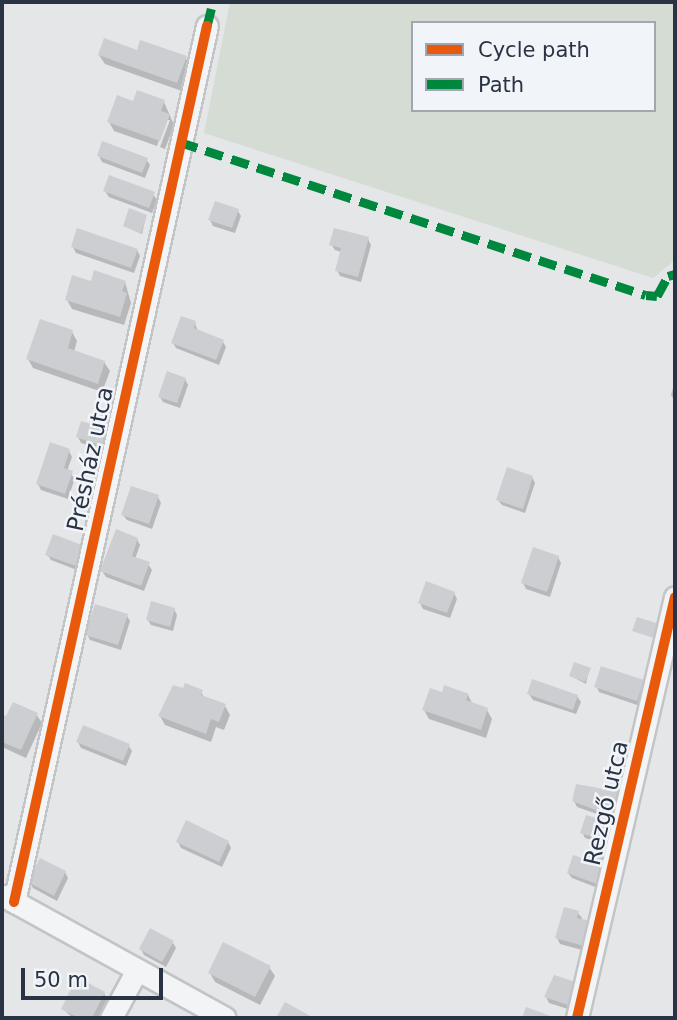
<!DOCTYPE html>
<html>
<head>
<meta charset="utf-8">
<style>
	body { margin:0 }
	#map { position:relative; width:677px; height:1020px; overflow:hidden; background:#e4e6e8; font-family:"DejaVu Sans",sans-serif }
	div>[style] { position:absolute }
	.green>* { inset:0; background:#d4dcd4 }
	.shadow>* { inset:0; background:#0003 }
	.building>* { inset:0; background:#ccced1 }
	.roads { filter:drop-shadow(2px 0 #c2c4c6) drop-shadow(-2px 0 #c2c4c6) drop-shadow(0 2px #c2c4c6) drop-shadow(0 -2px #c2c4c6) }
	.minor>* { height:21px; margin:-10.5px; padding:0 10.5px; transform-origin:10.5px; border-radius:10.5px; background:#f3f4f5 }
	.quiet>* { height:9px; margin-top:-4.5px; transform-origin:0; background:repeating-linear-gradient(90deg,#00873e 0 18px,transparent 0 27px) }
	.cycleway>* { height:10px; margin:-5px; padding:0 5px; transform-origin:5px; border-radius:5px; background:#e8590c }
	span { translate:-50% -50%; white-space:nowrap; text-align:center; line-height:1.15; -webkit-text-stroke:5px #f1f4f8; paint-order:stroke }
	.street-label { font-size:23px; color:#2a3343 }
	.frame { position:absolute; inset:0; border:4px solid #2a3343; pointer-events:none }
	.legend { position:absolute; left:411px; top:21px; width:245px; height:91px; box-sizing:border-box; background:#f1f4f8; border:2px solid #a1a7b0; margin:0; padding:9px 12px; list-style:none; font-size:21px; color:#2a3343 }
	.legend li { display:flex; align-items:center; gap:14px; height:35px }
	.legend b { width:35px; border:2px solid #a1a7b0 }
	.scale { position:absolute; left:21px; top:968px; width:142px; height:32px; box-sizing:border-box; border:4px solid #2a3343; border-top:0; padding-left:9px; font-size:21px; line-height:24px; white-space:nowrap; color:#2a3343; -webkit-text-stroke:5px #f1f4f8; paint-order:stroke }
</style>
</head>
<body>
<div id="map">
	<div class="green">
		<div style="clip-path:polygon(evenodd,230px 2px,675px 2px,675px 260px,653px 278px,204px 133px,230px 2px,413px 23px,654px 23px,654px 110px,413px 110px,413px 23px)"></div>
	</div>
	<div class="shadow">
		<div style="clip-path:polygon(138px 52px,185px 57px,191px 67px,182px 91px,105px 64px,99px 55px)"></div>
		<div style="clip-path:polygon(164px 102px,174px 125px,165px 149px,160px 147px,170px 120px,166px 120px,157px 146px,114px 131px,109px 122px,134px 103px)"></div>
		<div style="clip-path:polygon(99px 156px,146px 159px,150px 165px,145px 178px,102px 162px)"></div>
		<div style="clip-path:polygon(105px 191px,153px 194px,157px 200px,152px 213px,109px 197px)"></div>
		<div style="clip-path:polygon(238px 211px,241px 216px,235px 233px,213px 226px,210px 220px)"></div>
		<div style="clip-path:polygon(146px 216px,142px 234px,124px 226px)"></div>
		<div style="clip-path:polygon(368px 239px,371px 245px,361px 282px,340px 276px,337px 270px,341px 252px,335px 250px,331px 244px)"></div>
		<div style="clip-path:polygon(73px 247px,137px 250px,140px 256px,134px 273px,76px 253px)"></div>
		<div style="clip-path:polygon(125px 282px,131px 303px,124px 325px,72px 309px,67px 300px,92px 283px)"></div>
		<div style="clip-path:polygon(195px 323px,198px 332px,223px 342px,226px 347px,219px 365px,176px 348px,173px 343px)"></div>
		<div style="clip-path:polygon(72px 332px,77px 341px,74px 352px,104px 362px,110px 371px,102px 392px,33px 368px,28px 359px)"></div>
		<div style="clip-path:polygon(185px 379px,188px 385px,180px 408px,163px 402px,160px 397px)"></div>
		<div style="clip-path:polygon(675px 381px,675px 401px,671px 395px)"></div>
		<div style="clip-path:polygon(98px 429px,111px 453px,81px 443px,78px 437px)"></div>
		<div style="clip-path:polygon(69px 451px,72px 457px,67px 471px,75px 478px,68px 499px,41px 490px,38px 484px)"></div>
		<div style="clip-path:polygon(532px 477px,535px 483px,525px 513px,502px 505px,498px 500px)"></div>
		<div style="clip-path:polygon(158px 497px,161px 503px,152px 529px,127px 520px,123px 515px)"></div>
		<div style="clip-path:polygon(54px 536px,82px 572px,51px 560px,47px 554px)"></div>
		<div style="clip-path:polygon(137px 539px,140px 545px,135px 559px,148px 564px,152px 570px,144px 591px,106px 577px,102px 571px)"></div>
		<div style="clip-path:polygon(558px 557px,561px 563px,550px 597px,526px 589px,523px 583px)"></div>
		<div style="clip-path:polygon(454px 593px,457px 599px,450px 618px,423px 609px,420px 603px)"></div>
		<div style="clip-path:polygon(174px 609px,177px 615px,173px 631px,151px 625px,148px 620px)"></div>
		<div style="clip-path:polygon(127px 616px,130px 621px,121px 650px,90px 640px,87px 634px)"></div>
		<div style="clip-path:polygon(589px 669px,586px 684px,571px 676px)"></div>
		<div style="clip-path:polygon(643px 682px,646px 688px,640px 706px,599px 692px,596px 686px)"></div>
		<div style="clip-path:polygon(201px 692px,205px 699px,225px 706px,230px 715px,224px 730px,216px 727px,211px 742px,165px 725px,160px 716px)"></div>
		<div style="clip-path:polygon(443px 694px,468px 695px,473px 705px,487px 710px,492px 719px,486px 738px,429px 719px,424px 710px)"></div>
		<div style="clip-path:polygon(529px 694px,577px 696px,581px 702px,576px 714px,533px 700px)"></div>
		<div style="clip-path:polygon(36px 714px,42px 723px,26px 758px,2px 747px,2px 716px,7px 719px)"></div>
		<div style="clip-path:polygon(78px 742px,128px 745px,132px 751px,126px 766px,81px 748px)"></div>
		<div style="clip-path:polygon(604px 793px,617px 821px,577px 807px,574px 801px)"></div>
		<div style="clip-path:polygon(614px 826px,613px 847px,585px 838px,582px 832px)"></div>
		<div style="clip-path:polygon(178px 842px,228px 842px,231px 848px,222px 867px,181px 848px)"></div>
		<div style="clip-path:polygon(586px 861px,603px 890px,572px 878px,568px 873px)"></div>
		<div style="clip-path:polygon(65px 872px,68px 878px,57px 901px,33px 888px,30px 882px)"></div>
		<div style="clip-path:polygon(578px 913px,582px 918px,586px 951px,560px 944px,557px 938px)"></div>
		<div style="clip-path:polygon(173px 943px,176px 948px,166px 967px,144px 955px,141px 949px)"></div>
		<div style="clip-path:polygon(269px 967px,275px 976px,260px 1005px,215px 982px,210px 973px)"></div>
		<div style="clip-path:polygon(574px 984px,571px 1010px,549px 1003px,546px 997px)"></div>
		<div style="clip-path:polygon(104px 993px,107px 999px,98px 1018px,73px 1018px,63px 1009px)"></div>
	</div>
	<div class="building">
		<div style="clip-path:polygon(104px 38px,137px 50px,140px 40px,187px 56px,177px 83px,98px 55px)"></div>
		<div style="clip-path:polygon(137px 90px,165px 100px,161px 111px,170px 114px,160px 141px,107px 122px,117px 95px,133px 101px)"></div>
		<div style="clip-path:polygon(102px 141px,148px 158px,142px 173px,97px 156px)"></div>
		<div style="clip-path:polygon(109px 175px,155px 192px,149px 208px,103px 191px)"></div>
		<div style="clip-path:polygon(215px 201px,239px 209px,232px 228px,208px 220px)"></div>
		<div style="clip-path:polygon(129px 208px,147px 215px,141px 233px,123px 226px)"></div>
		<div style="clip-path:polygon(77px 228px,138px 249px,131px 268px,71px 247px)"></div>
		<div style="clip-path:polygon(334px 228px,369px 237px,358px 277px,335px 271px,341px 248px,329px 245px)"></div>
		<div style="clip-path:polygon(94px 270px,126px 281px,122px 291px,127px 293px,120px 317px,65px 300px,72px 275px,91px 281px)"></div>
		<div style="clip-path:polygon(181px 316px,196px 321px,194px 328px,224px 340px,216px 360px,171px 343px)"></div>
		<div style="clip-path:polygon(40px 319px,73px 330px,68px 348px,105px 361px,98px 384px,26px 359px)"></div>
		<div style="clip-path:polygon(167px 371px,186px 378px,177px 403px,158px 397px)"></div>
		<div style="clip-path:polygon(101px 414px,117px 420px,108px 448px,76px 437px,81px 421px,97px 426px)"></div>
		<div style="clip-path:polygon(50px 442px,70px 449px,64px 468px,73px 471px,65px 494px,36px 484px)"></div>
		<div style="clip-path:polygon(507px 467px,533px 476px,523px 509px,496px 500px)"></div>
		<div style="clip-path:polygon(131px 486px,159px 495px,149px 524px,121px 515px)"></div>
		<div style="clip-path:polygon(116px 529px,138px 538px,132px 556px,150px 562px,141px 586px,100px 571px)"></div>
		<div style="clip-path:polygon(53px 534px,87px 547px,79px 567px,45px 555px)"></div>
		<div style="clip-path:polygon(533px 547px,559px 556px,547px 592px,521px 583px)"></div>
		<div style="clip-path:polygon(426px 581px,455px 592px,447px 613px,418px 603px)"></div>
		<div style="clip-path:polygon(151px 601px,175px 608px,170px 627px,146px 620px)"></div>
		<div style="clip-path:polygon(95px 604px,128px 614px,118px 645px,85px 635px)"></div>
		<div style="clip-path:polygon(637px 617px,659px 624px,654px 638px,632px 631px)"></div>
		<div style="clip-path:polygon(574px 662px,591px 668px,585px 682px,569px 676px)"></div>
		<div style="clip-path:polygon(601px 666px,644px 680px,637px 701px,594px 687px)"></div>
		<div style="clip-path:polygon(532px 679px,578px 695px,573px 710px,527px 694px)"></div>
		<div style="clip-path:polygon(185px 683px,203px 690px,201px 695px,226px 704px,219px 722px,211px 719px,206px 734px,158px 716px,173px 685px,183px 688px)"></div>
		<div style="clip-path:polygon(444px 685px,469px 694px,466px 700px,488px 708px,481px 730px,422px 710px,430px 688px,442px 692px)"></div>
		<div style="clip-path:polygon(13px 702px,38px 713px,21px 750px,2px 742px,2px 714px,6px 716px)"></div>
		<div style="clip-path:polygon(83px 725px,130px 744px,123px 761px,76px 742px)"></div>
		<div style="clip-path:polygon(576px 784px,621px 792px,614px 817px,572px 801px)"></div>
		<div style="clip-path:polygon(586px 815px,615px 824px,610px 842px,580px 833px)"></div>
		<div style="clip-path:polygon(186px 820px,229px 841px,219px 862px,176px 842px)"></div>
		<div style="clip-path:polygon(588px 850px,610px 858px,600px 885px,567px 873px,573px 855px,585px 859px)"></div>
		<div style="clip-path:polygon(40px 858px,66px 871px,54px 896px,28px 882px)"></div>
		<div style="clip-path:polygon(564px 907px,579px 911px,577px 918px,591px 921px,584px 946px,555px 938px)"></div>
		<div style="clip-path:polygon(150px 928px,174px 941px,162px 962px,139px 949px)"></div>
		<div style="clip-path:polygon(223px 942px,271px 966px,255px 997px,208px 973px)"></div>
		<div style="clip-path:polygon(554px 975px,576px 982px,568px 1005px,544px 997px)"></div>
		<div style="clip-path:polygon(77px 977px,105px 992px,92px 1018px,79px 1018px,61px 1009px)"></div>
		<div style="clip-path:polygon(285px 1002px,314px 1018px,276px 1018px)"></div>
		<div style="clip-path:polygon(526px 1007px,556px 1018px,522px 1018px)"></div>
	</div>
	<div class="roads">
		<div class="minor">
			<div style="left:4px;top:896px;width:252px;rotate:28.9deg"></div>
			<div style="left:14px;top:902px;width:897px;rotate:-77.58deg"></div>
			<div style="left:111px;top:1018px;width:55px;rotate:-61.6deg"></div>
			<div style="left:577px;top:1018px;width:432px;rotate:-76.9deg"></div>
		</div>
	</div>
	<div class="quiet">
		<div style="left:207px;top:26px;width:25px;rotate:-76deg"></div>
		<div style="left:180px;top:142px;width:490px;rotate:18.2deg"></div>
		<div style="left:646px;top:295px;width:11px;rotate:5deg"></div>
		<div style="left:657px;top:296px;width:23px;rotate:-61deg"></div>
		<div style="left:668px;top:276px;width:7px;rotate:-16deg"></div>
	</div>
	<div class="cycleway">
		<div style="left:14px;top:902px;width:897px;rotate:-77.58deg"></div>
		<div style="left:577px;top:1018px;width:432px;rotate:-76.9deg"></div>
	</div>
	<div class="street-label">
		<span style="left:90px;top:459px;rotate:-78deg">Présház utca</span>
		<span style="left:606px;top:803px;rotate:-77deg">Rezgő utca</span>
	</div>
	<div class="frame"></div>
	<ul class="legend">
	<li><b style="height:9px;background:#e8590c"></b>Cycle path</li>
	<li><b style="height:9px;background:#00873e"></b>Path</li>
	</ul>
	<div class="scale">50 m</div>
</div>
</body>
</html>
